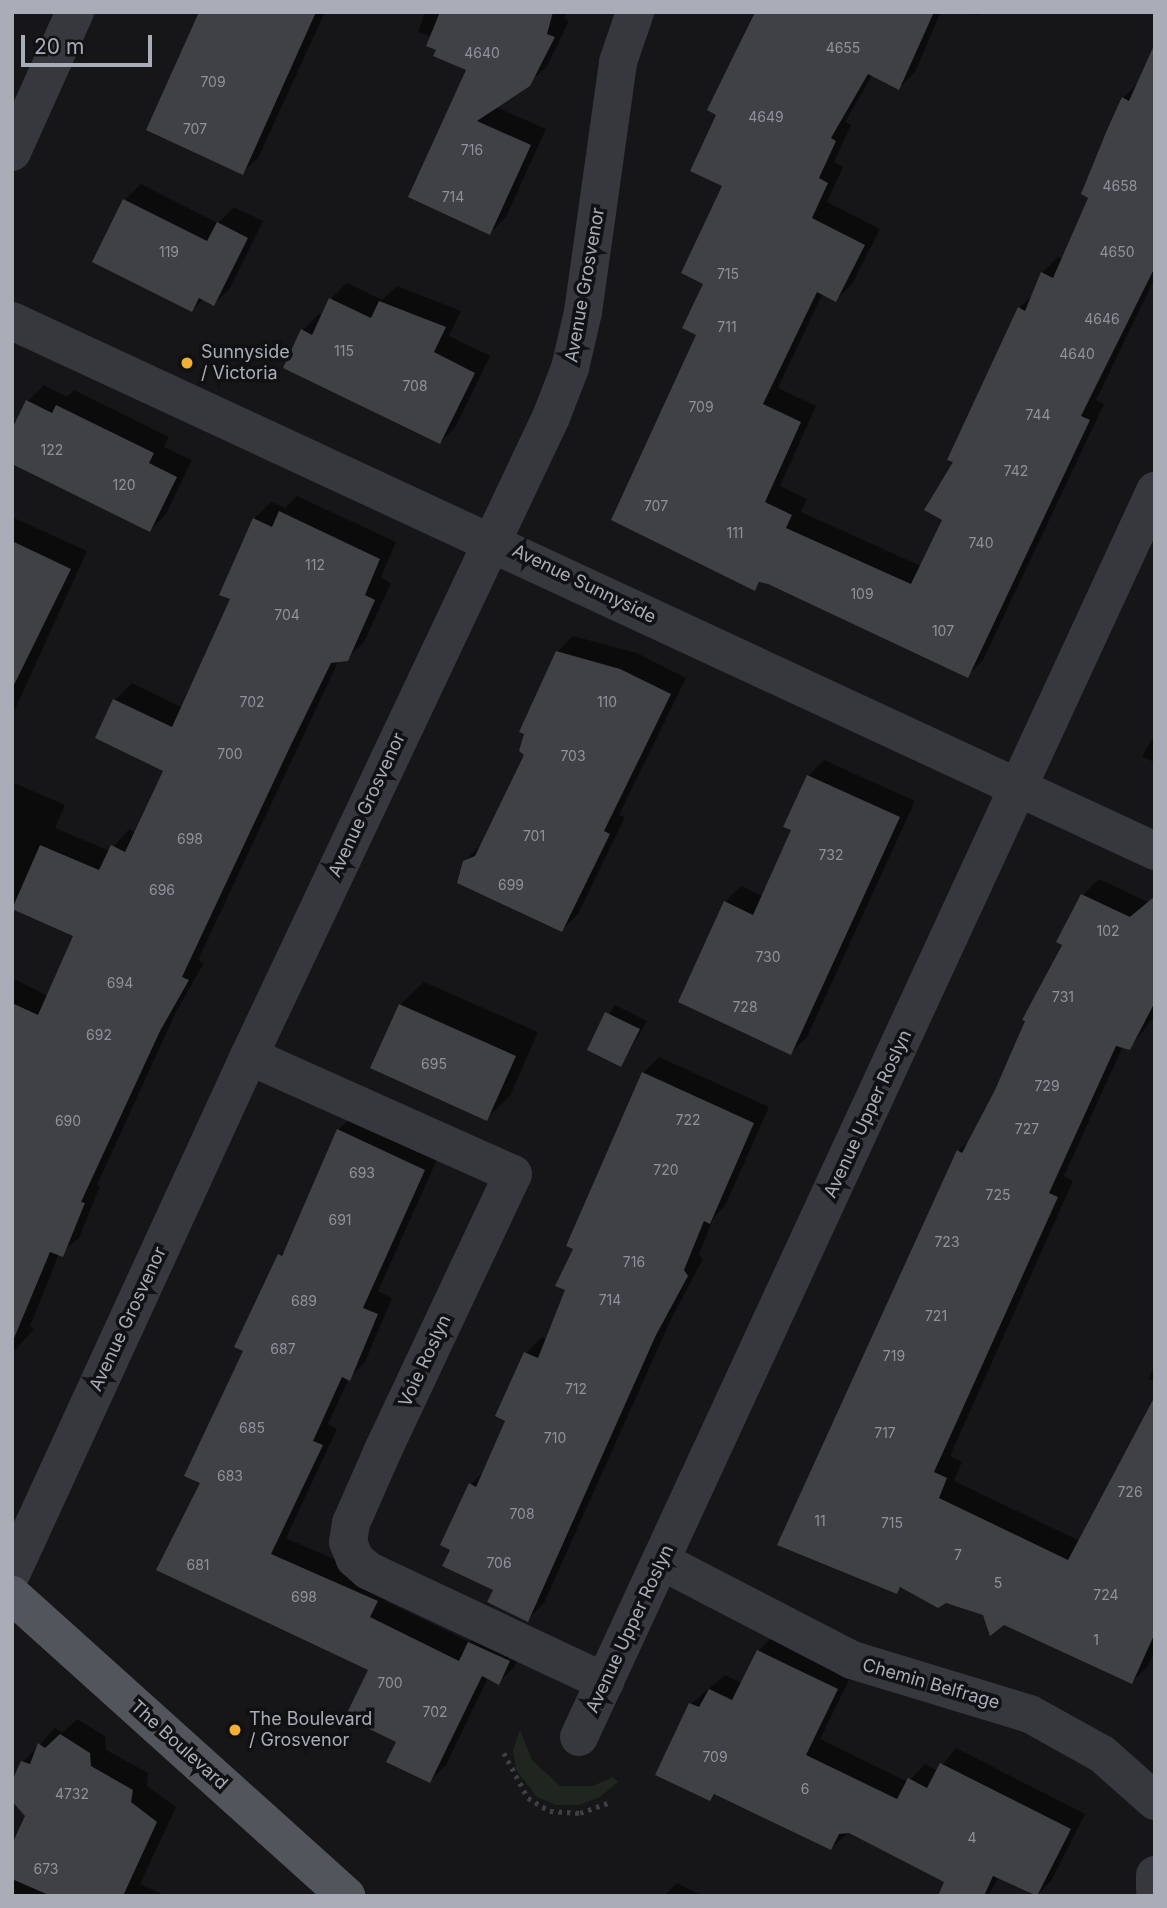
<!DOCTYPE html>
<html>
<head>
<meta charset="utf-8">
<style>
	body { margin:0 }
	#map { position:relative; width:1167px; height:1908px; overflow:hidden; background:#161618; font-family:Inter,sans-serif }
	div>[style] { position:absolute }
	.green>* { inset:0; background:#1e261f }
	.shadow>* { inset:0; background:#0007 }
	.building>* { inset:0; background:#404145 }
	.path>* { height:4.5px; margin-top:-2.25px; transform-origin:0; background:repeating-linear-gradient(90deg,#3d3f44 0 3.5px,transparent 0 8.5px) }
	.minor>* { height:38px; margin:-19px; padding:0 19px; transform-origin:19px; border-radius:19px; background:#37383d }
	.major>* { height:38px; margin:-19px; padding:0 19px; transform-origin:19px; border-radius:19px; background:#53555c }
	.dots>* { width:19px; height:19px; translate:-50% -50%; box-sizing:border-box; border:4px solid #111113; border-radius:50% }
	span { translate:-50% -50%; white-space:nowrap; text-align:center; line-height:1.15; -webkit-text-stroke:7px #111113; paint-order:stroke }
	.number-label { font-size:14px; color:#8e929b }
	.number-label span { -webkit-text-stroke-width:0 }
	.street-label { font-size:18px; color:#a8adb8 }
	.poi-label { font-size:18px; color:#a8adb8 }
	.left { translate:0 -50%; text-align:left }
	.frame { position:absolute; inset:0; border:14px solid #a8adb8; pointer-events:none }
	.scale { position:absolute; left:21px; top:35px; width:131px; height:32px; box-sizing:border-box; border:4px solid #a8adb8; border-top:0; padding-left:9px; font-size:21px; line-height:24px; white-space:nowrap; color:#a8adb8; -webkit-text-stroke:5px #111113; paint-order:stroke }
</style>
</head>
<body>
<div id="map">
	<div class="green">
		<div style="clip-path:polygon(520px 1730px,532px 1760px,560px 1786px,593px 1786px,613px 1777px,618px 1782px,600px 1797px,579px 1805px,556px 1805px,537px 1797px,516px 1770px,513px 1750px)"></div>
	</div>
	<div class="shadow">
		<div style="clip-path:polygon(202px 12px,325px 12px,258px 158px,242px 173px)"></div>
		<div style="clip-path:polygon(425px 12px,567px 12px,564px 18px,569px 21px,546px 68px,496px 107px,546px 129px,506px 217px,490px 233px,468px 69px,439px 50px,432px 37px,418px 32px)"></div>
		<div style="clip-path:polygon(754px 12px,941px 12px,915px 72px,899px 88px,873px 74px,845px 122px,851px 125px,834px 162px,843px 167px,827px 202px,880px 229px,852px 284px,836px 300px,823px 293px,778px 388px,816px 406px,780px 486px,807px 499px,801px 512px,921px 566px,944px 520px,955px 462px,1019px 308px,1034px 294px,1042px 273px,1058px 257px,1063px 259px,1090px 197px,1123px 98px,1140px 81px,1155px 47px,1155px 278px,1096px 400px,1104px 404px,983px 660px,967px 676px,762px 581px,754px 589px,698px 334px,725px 185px,719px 114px,709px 109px)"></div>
		<div style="clip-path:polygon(958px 12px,981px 12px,978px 15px)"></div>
		<div style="clip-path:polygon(141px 184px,218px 223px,234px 207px,263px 221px,230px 288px,214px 304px,204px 298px,192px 310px,125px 200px)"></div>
		<div style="clip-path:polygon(347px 283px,382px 300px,397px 286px,461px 311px,449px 336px,490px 356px,456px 426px,440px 442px,303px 330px,319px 314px,323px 316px,331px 299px)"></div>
		<div style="clip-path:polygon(44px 385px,67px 397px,74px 390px,169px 437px,164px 447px,192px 460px,166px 514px,150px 530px,28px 401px)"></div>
		<div style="clip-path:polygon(297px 496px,396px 542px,381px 577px,391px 583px,364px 642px,347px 659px,339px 660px,198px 960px,204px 963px,176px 1012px,97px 1185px,100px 1186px,79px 1238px,59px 1254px,30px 1326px,34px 1329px,12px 1354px,12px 978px,48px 996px,75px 935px,12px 908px,12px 782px,65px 805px,55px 828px,110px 851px,129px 829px,136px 833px,165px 770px,115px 700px,132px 683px,183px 708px,232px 598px,254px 519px,271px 502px,285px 508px)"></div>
		<div style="clip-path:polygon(12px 517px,87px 551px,12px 716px)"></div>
		<div style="clip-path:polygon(573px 636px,637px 653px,686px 678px,619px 815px,625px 817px,578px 914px,562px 930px,464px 862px,481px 845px,527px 754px,557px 652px)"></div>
		<div style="clip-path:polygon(1155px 734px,1155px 763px,1142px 756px)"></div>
		<div style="clip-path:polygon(824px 760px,915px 801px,807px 1037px,791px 1053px,725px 902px,741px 886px,763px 896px,793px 829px,808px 776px)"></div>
		<div style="clip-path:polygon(1099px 879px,1148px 902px,1155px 896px,1155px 1015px,1130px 1048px,1123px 1046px,1064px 1176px,1073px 1181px,950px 1456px,962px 1462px,954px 1481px,1080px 1541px,1155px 1400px,1155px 1651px,1148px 1666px,1132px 1682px,985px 1613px,902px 1586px,897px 1592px,958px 1151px,972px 1138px,996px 1091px,1083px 895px)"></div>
		<div style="clip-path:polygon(424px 982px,538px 1032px,510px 1096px,486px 1119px,400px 1005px)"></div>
		<div style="clip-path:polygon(615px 1005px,647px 1021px,621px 1065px,589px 1049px)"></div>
		<div style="clip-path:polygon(659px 1057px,769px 1107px,725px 1206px,714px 1217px,699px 1254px,703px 1259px,672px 1317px,544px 1603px,528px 1619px,452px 1549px,470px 1485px,486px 1469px,508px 1420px,526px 1353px,542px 1337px,547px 1340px,568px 1289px,575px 1248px,643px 1073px)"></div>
		<div style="clip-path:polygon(355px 1114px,440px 1153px,378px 1291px,392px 1298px,365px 1362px,348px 1380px,328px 1424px,337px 1429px,286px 1538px,393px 1585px,385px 1601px,470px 1642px,485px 1627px,524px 1645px,514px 1667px,498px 1683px,488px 1678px,446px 1765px,430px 1781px,398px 1741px,370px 1669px,202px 1482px,280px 1255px,288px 1246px,338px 1130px)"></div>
		<div style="clip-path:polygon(1155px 1365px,1155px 1382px,1148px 1379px)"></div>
		<div style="clip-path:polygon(774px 1635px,852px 1674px,820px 1739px,908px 1782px,925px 1764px,938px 1771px,956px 1748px,1085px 1814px,1051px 1881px,1036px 1896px,999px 1877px,988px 1896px,953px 1896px,947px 1881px,849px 1832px,831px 1848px,716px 1793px,710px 1799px,658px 1774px,691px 1704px,725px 1675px,742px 1683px,758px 1651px)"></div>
		<div style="clip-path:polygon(77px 1719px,105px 1736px,106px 1750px,148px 1773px,147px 1786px,176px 1807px,140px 1884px,166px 1896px,12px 1896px,12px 1848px,27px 1815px,23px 1762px,55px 1728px,62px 1733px)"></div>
		<div style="clip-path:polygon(677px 1883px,703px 1896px,664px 1896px)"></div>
	</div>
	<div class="building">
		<div style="clip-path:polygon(199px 12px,316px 12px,243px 175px,146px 130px)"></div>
		<div style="clip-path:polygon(440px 12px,553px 12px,547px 34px,555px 37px,530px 86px,477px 121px,531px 145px,490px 235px,408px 197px,466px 70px,433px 56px,436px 50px,426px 46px)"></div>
		<div style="clip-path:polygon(755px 12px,934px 12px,899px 90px,868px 74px,831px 138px,836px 141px,819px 178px,828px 183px,812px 218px,865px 245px,836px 302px,817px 292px,763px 404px,801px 422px,765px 502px,792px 515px,786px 528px,911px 584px,942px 520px,924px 510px,953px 462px,947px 460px,1018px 307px,1025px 311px,1041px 272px,1053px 278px,1088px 198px,1081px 194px,1107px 130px,1122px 97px,1129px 101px,1155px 43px,1155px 267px,1081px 416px,1090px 420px,968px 678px,768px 584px,759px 582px,755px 591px,611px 520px,696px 335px,682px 328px,703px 284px,681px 273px,722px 186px,690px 171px,716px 115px,707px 110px)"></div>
		<div style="clip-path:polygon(123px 199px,207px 241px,217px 222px,248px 238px,214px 306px,199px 298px,192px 312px,92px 262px)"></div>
		<div style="clip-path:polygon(329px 298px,371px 318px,379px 301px,446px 327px,434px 352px,475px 373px,440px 444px,283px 368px,301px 329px,312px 335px)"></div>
		<div style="clip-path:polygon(26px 400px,52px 413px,56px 405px,154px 453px,149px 463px,177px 477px,150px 532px,12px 464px,12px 429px)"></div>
		<div style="clip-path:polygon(279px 511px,380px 559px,365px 595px,375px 600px,348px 661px,331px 663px,289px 749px,182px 977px,189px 980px,160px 1031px,81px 1202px,85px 1203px,63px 1257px,50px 1252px,12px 1343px,12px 1003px,38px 1015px,73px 936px,12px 909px,40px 845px,99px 870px,111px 845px,125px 852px,163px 771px,95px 738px,113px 699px,172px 727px,230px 599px,219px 595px,253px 518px,272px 527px)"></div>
		<div style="clip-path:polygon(12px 541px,71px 569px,12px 689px)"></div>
		<div style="clip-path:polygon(556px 651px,620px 669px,671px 694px,604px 831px,610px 834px,562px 932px,457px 883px,463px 861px,475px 856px,524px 755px,519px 751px,524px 734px,519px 732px)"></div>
		<div style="clip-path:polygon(807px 775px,900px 817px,791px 1055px,678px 1002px,724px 901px,753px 915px,791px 830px,783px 827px)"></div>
		<div style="clip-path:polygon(1081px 894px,1130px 917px,1155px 896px,1155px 1002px,1130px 1050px,1116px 1046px,1049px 1193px,1058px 1197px,934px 1472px,947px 1478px,939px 1498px,1068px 1560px,1155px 1396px,1155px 1633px,1132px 1684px,1004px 1625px,990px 1636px,983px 1615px,946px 1603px,938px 1608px,900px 1587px,897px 1594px,777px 1545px,957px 1150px,962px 1153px,995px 1090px,1025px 1021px,1022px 1020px,1062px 945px,1056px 942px)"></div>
		<div style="clip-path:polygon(399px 1004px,516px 1056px,487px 1121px,370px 1068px)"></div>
		<div style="clip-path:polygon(605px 1012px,640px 1029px,621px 1067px,587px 1050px)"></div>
		<div style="clip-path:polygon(642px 1072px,754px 1123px,710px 1224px,704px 1221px,684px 1270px,688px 1276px,656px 1335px,528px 1622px,487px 1602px,493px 1590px,442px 1566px,450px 1550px,440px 1545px,469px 1483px,476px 1487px,505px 1421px,495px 1416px,524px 1352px,538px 1358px,565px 1290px,555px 1286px,573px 1249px,566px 1246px)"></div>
		<div style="clip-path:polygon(337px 1129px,425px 1170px,363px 1308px,378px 1314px,350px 1381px,342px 1377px,313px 1441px,323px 1445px,271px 1554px,378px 1601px,370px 1617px,459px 1661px,468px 1642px,510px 1661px,499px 1685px,482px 1676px,430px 1783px,386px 1762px,396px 1742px,345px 1717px,368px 1670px,156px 1570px,200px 1483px,184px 1476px,243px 1351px,234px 1347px,278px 1254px,282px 1256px)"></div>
		<div style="clip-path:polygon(757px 1650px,838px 1689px,806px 1755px,897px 1799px,908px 1778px,927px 1788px,940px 1763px,1071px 1829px,1037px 1896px,993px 1876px,984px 1896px,938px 1896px,944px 1882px,849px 1833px,839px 1834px,831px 1850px,714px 1794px,710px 1801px,655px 1775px,689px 1703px,699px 1707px,709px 1689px,732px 1700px)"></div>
		<div style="clip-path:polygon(60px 1734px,90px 1753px,91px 1766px,133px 1790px,131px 1802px,157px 1822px,123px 1896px,51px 1896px,12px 1879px,12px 1844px,25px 1816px,12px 1801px,12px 1781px,21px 1761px,30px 1764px,38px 1743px,45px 1748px)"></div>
	</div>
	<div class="path">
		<div style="left:504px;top:1753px;width:51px;rotate:61.9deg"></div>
		<div style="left:528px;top:1798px;width:26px;rotate:31deg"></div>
		<div style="left:550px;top:1811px;width:30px;rotate:4deg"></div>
		<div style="left:580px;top:1813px;width:32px;rotate:-20deg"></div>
	</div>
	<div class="minor">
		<div style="left:12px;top:152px;width:154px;rotate:-65.8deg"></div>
		<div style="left:12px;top:321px;width:1260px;rotate:24.88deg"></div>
		<div style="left:249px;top:1056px;width:289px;rotate:24.1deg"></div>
		<div style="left:513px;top:1174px;width:303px;rotate:115.2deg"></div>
		<div style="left:384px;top:1448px;width:82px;rotate:113.7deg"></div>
		<div style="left:351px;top:1523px;width:19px;rotate:99deg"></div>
		<div style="left:348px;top:1542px;width:18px;rotate:68deg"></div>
		<div style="left:355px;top:1559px;width:18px;rotate:41deg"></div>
		<div style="left:369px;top:1571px;width:261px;rotate:25.2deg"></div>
		<div style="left:661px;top:1561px;width:215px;rotate:27.4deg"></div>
		<div style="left:852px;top:1660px;width:186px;rotate:16.9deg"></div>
		<div style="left:1030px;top:1714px;width:82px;rotate:29.1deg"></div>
		<div style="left:1102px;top:1754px;width:71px;rotate:41.6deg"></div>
		<div style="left:12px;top:1572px;width:568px;rotate:-65.33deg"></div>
		<div style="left:249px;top:1056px;width:707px;rotate:-64.7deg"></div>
		<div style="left:551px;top:417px;width:53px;rotate:-68.8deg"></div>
		<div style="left:570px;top:368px;width:57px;rotate:-76.9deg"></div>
		<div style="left:583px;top:312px;width:252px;rotate:-82deg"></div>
		<div style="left:618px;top:62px;width:53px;rotate:-71.2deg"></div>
		<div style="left:579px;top:1737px;width:1373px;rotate:-65.19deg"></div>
		<div style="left:1155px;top:1875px;width:14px;rotate:90deg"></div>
	</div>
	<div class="major">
		<div style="left:12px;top:1595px;width:450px;rotate:42deg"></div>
	</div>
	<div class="dots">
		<div style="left:187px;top:363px;background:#f2b134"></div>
		<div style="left:235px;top:1730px;background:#f2b134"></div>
	</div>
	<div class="number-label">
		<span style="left:843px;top:48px">4655</span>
		<span style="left:482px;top:53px">4640</span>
		<span style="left:213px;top:82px">709</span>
		<span style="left:766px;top:117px">4649</span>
		<span style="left:195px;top:129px">707</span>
		<span style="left:472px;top:150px">716</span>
		<span style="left:1120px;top:186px">4658</span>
		<span style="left:453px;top:197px">714</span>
		<span style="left:169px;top:252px">119</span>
		<span style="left:1117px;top:252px">4650</span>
		<span style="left:728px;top:274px">715</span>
		<span style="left:1102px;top:319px">4646</span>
		<span style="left:727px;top:327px">711</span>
		<span style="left:344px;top:351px">115</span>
		<span style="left:1077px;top:354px">4640</span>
		<span style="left:415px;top:386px">708</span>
		<span style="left:701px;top:407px">709</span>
		<span style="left:1038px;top:415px">744</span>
		<span style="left:52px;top:450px">122</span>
		<span style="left:1016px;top:471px">742</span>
		<span style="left:124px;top:485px">120</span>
		<span style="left:656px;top:506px">707</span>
		<span style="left:735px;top:533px">111</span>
		<span style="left:981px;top:543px">740</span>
		<span style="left:315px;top:565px">112</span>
		<span style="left:862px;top:594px">109</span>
		<span style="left:287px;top:615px">704</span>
		<span style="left:943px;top:631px">107</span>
		<span style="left:252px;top:702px">702</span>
		<span style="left:607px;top:702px">110</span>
		<span style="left:230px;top:754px">700</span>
		<span style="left:573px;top:756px">703</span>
		<span style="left:534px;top:836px">701</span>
		<span style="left:190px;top:839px">698</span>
		<span style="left:831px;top:855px">732</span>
		<span style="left:511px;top:885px">699</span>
		<span style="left:162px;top:890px">696</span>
		<span style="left:1108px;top:931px">102</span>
		<span style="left:768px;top:957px">730</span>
		<span style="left:120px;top:983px">694</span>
		<span style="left:1063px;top:997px">731</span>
		<span style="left:745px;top:1007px">728</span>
		<span style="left:99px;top:1035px">692</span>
		<span style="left:434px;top:1064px">695</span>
		<span style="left:1047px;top:1086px">729</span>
		<span style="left:688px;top:1120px">722</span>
		<span style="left:68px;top:1121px">690</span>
		<span style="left:1027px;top:1129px">727</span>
		<span style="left:666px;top:1170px">720</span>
		<span style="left:362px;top:1173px">693</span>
		<span style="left:998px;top:1195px">725</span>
		<span style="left:340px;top:1220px">691</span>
		<span style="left:947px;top:1242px">723</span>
		<span style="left:634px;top:1262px">716</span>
		<span style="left:610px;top:1300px">714</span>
		<span style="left:304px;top:1301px">689</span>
		<span style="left:936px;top:1316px">721</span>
		<span style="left:283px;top:1349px">687</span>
		<span style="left:894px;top:1356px">719</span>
		<span style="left:576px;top:1389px">712</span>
		<span style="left:252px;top:1428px">685</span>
		<span style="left:885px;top:1433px">717</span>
		<span style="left:555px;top:1438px">710</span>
		<span style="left:230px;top:1476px">683</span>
		<span style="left:1130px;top:1492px">726</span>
		<span style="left:522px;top:1514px">708</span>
		<span style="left:820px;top:1521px">11</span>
		<span style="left:892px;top:1523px">715</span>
		<span style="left:958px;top:1555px">7</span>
		<span style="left:499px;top:1563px">706</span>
		<span style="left:198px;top:1565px">681</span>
		<span style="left:998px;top:1583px">5</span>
		<span style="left:1106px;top:1595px">724</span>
		<span style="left:304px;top:1597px">698</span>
		<span style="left:1096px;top:1640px">1</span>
		<span style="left:390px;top:1683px">700</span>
		<span style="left:435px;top:1712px">702</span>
		<span style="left:715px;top:1757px">709</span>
		<span style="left:805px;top:1789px">6</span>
		<span style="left:72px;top:1794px">4732</span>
		<span style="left:972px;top:1838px">4</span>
		<span style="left:46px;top:1869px">673</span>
	</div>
	<div class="street-label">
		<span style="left:585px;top:285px;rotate:-80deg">Avenue Grosvenor</span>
		<span style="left:584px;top:584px;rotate:26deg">Avenue Sunnyside</span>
		<span style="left:367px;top:805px;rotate:-65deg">Avenue Grosvenor</span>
		<span style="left:868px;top:1114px;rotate:-65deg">Avenue Upper Roslyn</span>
		<span style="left:128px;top:1319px;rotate:-65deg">Avenue Grosvenor</span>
		<span style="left:425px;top:1361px;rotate:-65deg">Voie Roslyn</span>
		<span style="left:630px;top:1629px;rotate:-65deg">Avenue Upper Roslyn</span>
		<span style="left:931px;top:1684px;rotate:16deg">Chemin Belfrage</span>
		<span style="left:179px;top:1745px;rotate:42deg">The Boulevard</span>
	</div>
	<div class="poi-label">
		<span class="left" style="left:201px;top:363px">Sunnyside<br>/ Victoria</span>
		<span class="left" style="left:249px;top:1730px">The Boulevard<br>/ Grosvenor</span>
	</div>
	<div class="frame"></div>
	<div class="scale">20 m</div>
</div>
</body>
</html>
